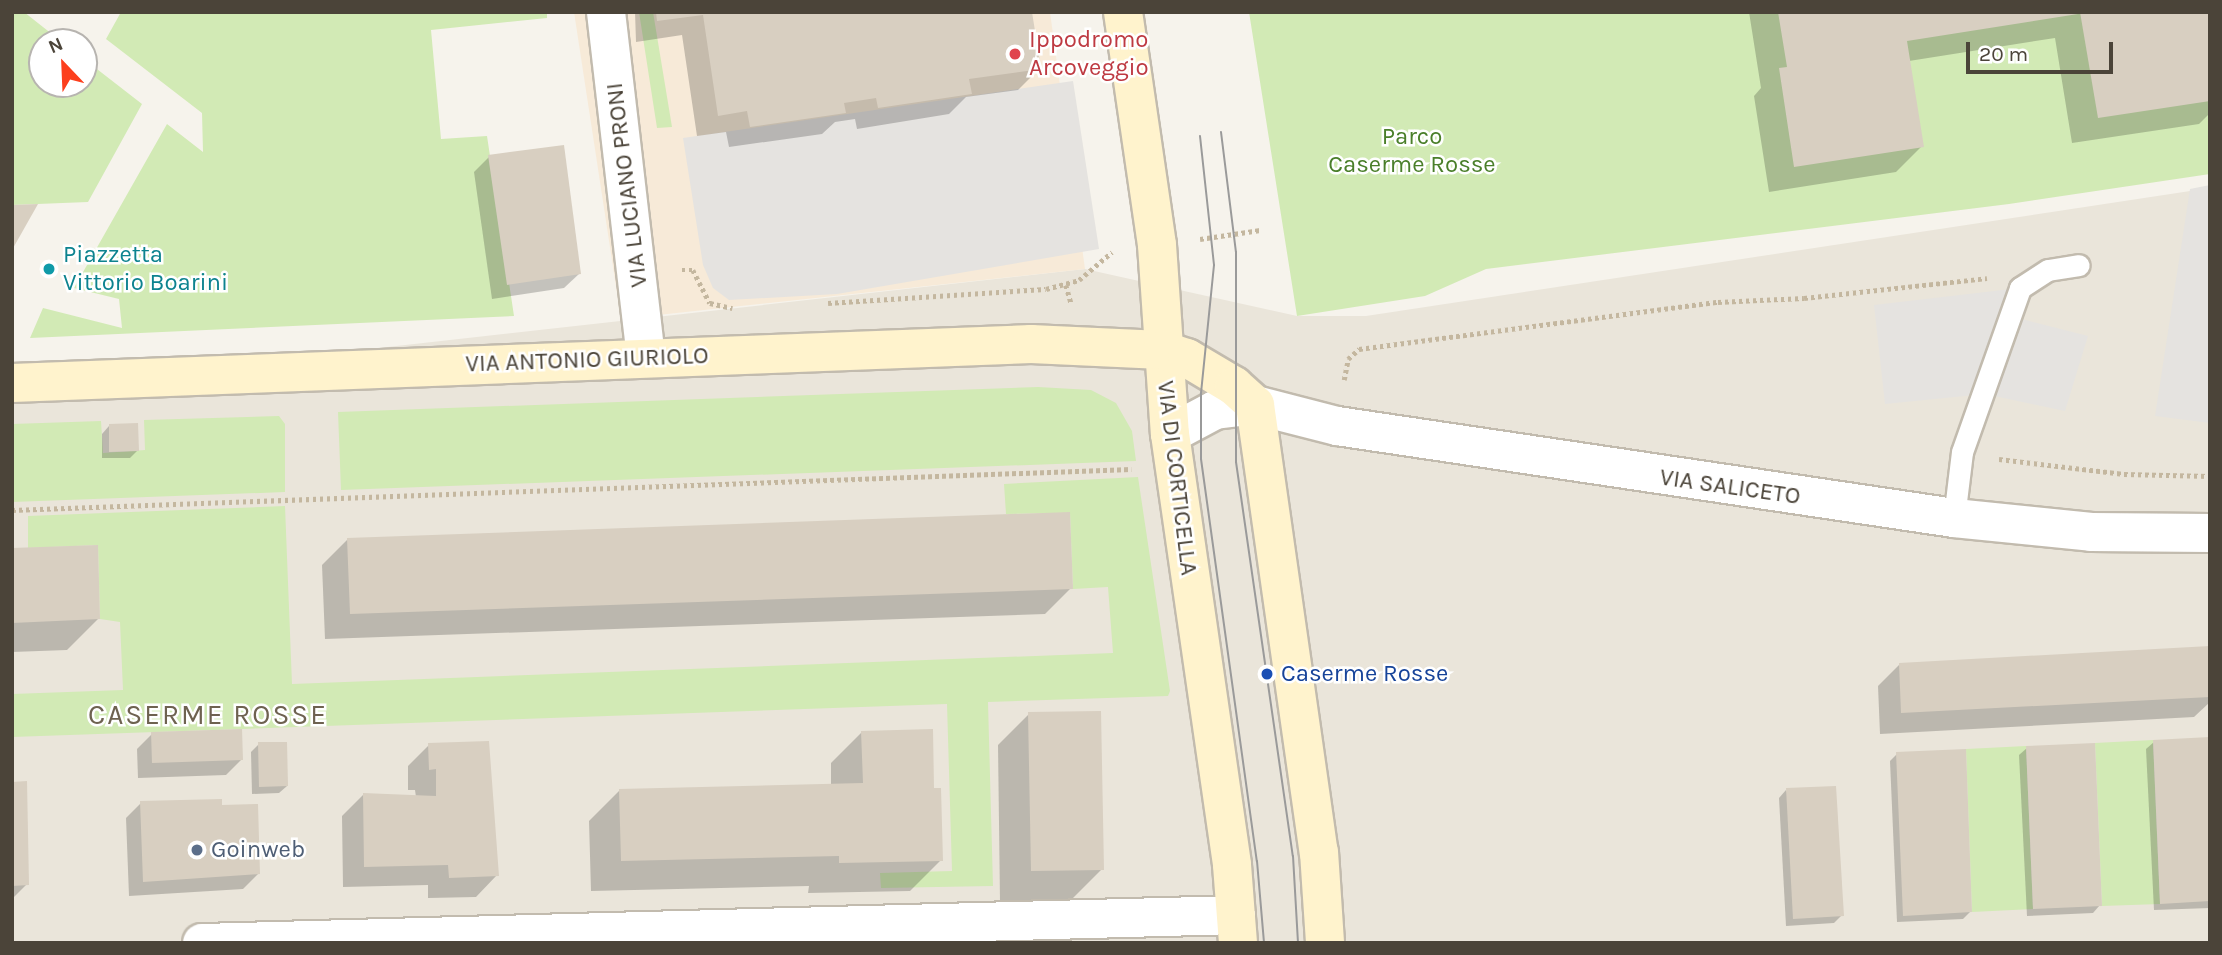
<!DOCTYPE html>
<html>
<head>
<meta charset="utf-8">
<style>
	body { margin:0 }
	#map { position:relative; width:2222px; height:955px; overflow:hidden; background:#f6f3ec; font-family:Karla,sans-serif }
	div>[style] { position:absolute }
	.residential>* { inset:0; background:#eae5da }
	.commercial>* { inset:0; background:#f7ead8 }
	.green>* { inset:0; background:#d2eab5 }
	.parking>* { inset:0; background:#e5e3e0 }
	.shadow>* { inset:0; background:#0003 }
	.building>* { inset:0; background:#d8cfc1 }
	.path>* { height:4.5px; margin-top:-2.25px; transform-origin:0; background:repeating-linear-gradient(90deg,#c4b79f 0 3.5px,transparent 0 7px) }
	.roads { filter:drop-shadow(2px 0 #c2bbae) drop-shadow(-2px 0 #c2bbae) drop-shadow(0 2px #c2bbae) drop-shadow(0 -2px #c2bbae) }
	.lane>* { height:21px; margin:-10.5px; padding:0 10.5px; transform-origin:10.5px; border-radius:10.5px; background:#fff }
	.street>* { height:38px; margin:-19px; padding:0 19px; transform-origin:19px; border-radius:19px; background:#fff }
	.secondary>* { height:38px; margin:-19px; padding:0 19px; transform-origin:19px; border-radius:19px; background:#fff3cd }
	.tram>* { height:2px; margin:-1px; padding:0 1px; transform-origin:1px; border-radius:1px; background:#9a9a9a }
	.dots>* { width:19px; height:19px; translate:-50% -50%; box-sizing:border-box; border:4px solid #fff; border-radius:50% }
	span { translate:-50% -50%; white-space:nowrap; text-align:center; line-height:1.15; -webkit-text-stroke:5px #fff; paint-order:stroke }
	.health-label { font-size:24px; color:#be3a42 }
	.left { translate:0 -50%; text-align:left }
	.park-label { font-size:24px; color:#4a7f2a }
	.street-label { font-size:24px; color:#4b4439 }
	.culture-label { font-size:24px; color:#0d838f }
	.transit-label { font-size:24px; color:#164399 }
	.service-label { font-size:24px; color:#4e5e75 }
	.quarter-label { font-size:28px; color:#6e6250; letter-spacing:2px }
	.frame { position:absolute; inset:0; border:14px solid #4b4439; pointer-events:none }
	.north { position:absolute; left:28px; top:28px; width:70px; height:70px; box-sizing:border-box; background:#fff; border:2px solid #b7b4b0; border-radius:50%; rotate:337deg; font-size:19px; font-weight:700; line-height:28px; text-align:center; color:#4b4439 }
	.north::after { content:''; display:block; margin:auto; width:24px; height:32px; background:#fc3f1d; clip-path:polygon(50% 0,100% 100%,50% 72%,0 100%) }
	.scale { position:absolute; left:1966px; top:42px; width:147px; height:32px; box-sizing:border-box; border:4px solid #4b4439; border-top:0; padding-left:9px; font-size:21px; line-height:24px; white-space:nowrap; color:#4b4439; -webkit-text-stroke:5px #fff; paint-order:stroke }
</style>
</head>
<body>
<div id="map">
	<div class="residential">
		<div style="clip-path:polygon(2210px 188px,2210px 943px,12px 943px,12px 389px,1085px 269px,1297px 316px,1366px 316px)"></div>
	</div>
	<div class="commercial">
		<div style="clip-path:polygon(574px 12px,1050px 12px,1085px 269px,621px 319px)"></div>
	</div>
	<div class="green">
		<div style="clip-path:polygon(12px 12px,24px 12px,62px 42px,42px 42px,42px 84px,84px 84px,84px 59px,142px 104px,88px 202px,12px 205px)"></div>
		<div style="clip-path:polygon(121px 12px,547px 12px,547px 18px,431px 30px,441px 139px,487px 136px,514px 316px,30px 338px,43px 308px,122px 328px,119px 299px,74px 288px,167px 124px,203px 152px,202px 113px,106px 39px)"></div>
		<div style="clip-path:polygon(639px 12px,653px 12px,672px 127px,657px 128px)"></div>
		<div style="clip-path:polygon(1249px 12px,2210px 12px,2210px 174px,2009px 204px,1486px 269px,1425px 296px,1297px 316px)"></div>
		<div style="clip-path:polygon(1038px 387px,1091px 390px,1116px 403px,1132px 431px,1136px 461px,341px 490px,338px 412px)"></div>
		<div style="clip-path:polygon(279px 416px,285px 424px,285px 492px,12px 502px,12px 424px,101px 421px,103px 453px,145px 450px,144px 420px)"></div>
		<div style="clip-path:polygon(1138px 477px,1170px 691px,1168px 696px,988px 702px,993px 886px,881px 888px,880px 873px,952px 871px,947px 704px,12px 737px,12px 694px,123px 690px,120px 622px,100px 619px,98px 545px,28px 548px,28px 516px,285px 506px,292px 684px,1113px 653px,1108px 587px,1073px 589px,1070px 513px,1006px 514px,1004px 484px)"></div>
		<div style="clip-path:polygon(2153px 740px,2160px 904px,2102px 906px,2095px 743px)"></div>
		<div style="clip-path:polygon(2026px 746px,2033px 909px,1972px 912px,1966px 749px)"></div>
	</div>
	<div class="parking">
		<div style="clip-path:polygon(1073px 81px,1099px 249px,837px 294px,729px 300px,713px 288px,703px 265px,683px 138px)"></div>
		<div style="clip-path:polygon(2210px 185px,2210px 423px,2155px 416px,2190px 189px)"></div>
		<div style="clip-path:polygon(2020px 288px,2010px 316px,2088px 336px,2065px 411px,1985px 394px,1885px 404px,1874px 305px)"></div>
	</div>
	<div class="shadow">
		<div style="clip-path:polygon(635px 12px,1030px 12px,1039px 69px,1018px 90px,966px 97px,949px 114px,857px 129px,855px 119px,835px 122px,822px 134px,729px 147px,726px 132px,697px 136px,682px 35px,636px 42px)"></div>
		<div style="clip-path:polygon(1749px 12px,2210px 12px,2210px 113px,2199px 124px,2072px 143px,2055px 38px,1909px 61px,1922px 146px,1896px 172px,1769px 192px,1754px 96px,1761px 88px)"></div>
		<div style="clip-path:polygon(489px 157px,580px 273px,564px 288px,492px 299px,474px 172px)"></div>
		<div style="clip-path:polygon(109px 426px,137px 451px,130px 458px,102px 458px,102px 434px)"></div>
		<div style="clip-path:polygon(348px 539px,1071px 588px,1045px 614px,325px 639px,322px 565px)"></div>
		<div style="clip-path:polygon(12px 550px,98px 619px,67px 650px,12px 652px)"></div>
		<div style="clip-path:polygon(2210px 648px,2210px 702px,2194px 717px,1880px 734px,1878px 686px,1900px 664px)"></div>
		<div style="clip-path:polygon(1029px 714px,1102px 869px,1071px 900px,1000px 901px,998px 745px)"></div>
		<div style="clip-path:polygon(862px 732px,933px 790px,941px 860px,910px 891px,808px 893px,809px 886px,591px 891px,589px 821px,620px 790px,831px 785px,831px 763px)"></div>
		<div style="clip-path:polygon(152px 734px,242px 759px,226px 775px,138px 778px,137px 749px)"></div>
		<div style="clip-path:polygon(2210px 739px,2210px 908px,2154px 910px,2146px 749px,2154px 742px)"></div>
		<div style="clip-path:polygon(259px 744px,287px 786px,279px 793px,252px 794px,251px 752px)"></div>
		<div style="clip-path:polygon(429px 745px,497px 875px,476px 897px,428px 898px,428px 885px,343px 887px,342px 816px,363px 795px,416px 797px,415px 790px,408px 790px,408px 766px)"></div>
		<div style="clip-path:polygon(2027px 748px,2100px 905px,2093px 913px,2027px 916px,2019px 755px)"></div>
		<div style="clip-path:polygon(1897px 754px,1970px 912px,1963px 919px,1897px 922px,1890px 761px)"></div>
		<div style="clip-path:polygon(12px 783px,27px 884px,12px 899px)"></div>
		<div style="clip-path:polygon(1786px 790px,1842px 915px,1834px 923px,1786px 926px,1779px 798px)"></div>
		<div style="clip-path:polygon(141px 803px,220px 807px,258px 874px,243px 889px,129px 896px,126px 818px)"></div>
	</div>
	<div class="building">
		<div style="clip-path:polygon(656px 12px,1032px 12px,1041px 69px,969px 79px,972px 94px,878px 108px,876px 98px,844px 103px,846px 113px,750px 127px,747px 111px,718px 116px,703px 15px,657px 21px)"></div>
		<div style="clip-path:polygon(1778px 12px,2078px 12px,2078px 14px,1907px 41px,1924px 147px,1794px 167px,1779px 68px,1787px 67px)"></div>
		<div style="clip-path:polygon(2080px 12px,2210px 12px,2210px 101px,2098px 118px)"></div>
		<div style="clip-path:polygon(564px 145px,581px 274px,507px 285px,488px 155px)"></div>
		<div style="clip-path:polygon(38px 204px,12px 250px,12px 205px)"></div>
		<div style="clip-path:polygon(138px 423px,139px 451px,109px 452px,109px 424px)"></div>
		<div style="clip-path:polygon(1070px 512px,1073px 589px,350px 614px,347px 538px)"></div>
		<div style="clip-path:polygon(98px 545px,100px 619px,12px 623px,12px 548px)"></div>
		<div style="clip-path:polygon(2210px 646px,2210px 697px,1901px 713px,1899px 663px)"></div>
		<div style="clip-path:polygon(1101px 711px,1104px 870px,1031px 871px,1028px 712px)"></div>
		<div style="clip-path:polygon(242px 729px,243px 760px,152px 763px,151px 732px)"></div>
		<div style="clip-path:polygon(933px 729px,934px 788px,941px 788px,943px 861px,839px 863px,839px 856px,621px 861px,619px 789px,863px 783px,861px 731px)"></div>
		<div style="clip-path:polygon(2210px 737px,2210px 901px,2160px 904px,2153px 740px)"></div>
		<div style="clip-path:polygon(489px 741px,499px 876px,449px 878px,448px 865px,364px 867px,363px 793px,436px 796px,436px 769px,429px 770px,428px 743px)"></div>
		<div style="clip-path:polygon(258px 742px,287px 742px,288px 786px,259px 787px)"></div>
		<div style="clip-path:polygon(2095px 743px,2102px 906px,2033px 909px,2026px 746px)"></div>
		<div style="clip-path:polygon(1966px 749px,1972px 912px,1903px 916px,1896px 752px)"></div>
		<div style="clip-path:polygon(27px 781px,29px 885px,12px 886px,12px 782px)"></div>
		<div style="clip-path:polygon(1836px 786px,1844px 916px,1793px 919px,1786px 788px)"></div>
		<div style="clip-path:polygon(222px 799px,222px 805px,258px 804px,260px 874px,143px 882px,140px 801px)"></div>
	</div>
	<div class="path">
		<div style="left:1200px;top:239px;width:61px;rotate:-8.5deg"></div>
		<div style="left:682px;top:270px;width:11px"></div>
		<div style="left:693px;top:270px;width:37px;rotate:63deg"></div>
		<div style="left:710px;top:303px;width:23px;rotate:13deg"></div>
		<div style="left:1066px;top:285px;width:18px;rotate:74deg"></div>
		<div style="left:828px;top:303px;width:218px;rotate:-3.7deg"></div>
		<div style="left:1046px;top:289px;width:34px;rotate:-15deg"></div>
		<div style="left:1079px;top:280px;width:43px;rotate:-40.3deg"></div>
		<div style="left:1344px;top:380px;width:21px;rotate:-79deg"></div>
		<div style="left:1348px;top:359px;width:15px;rotate:-42deg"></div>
		<div style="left:1359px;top:349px;width:362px;rotate:-7.5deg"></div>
		<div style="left:1718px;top:302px;width:86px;rotate:-2.7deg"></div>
		<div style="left:1804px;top:298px;width:184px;rotate:-6.2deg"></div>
		<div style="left:1999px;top:459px;width:126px;rotate:6.8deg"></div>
		<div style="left:2124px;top:474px;width:86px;rotate:1.3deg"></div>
		<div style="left:12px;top:510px;width:1120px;rotate:-2.1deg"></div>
	</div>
	<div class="roads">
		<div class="lane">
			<div style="left:1954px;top:518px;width:66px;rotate:-83.1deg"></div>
			<div style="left:1962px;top:452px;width:174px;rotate:-70.5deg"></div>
			<div style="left:2020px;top:288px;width:33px;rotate:-33deg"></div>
			<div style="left:2048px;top:270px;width:31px;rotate:-9deg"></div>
		</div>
		<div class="street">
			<div style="left:606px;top:12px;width:347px;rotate:83.4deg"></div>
			<div style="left:1170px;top:434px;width:51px;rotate:-28.1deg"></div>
			<div style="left:1215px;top:410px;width:40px;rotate:-7.1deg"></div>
			<div style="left:1255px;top:405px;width:85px;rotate:14.4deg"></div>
			<div style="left:1337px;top:426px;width:624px;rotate:8.48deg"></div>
			<div style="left:1954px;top:518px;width:138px;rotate:5.8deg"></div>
			<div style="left:2091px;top:532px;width:119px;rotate:0.5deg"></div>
			<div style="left:202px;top:943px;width:1034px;rotate:-1.55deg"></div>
		</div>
		<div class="secondary">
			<div style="left:1123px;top:12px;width:235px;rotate:81.7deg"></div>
			<div style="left:1157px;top:245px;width:189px;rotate:86.1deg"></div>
			<div style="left:1170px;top:434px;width:435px;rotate:81.8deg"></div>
			<div style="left:1232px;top:865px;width:78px;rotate:85.6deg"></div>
			<div style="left:12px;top:383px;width:1020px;rotate:-2.19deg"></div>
			<div style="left:1031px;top:344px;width:131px;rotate:2.6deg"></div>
			<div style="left:1162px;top:350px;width:26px;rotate:18deg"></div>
			<div style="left:1187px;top:358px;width:55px;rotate:30.8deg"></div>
			<div style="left:1234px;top:386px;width:28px;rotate:42deg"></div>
			<div style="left:1255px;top:405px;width:452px;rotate:81.9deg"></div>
			<div style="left:1319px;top:852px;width:91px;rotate:86.2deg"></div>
		</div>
	</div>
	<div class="tram">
		<div style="left:1221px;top:132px;width:121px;rotate:82.9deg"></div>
		<div style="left:1236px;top:252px;width:210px;rotate:90deg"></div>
		<div style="left:1236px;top:462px;width:398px;rotate:81.8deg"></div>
		<div style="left:1293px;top:856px;width:87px;rotate:86.7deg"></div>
		<div style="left:1200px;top:136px;width:130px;rotate:83.8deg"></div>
		<div style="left:1214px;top:265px;width:130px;rotate:95.8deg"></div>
		<div style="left:1201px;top:394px;width:65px;rotate:90deg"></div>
		<div style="left:1201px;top:459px;width:406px;rotate:82.1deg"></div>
		<div style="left:1257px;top:861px;width:82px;rotate:85.1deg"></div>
	</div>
	<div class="dots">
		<div style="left:1015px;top:54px;background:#e0444e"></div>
		<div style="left:49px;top:269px;background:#0f9aa8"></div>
		<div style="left:1267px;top:674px;background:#1a4fb4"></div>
		<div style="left:197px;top:850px;background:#5c6f8a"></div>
	</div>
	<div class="health-label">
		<span class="left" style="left:1029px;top:54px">Ippodromo<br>Arcoveggio</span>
	</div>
	<div class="park-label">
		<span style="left:1412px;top:151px">Parco<br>Caserme Rosse</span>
	</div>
	<div class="street-label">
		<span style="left:627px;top:185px;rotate:-97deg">VIA LUCIANO PRONI</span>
		<span style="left:587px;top:360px;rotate:-2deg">VIA ANTONIO GIURIOLO</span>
		<span style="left:1177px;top:478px;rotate:83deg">VIA DI CORTICELLA</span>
		<span style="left:1730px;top:487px;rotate:8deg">VIA SALICETO</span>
	</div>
	<div class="culture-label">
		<span class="left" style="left:63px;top:269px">Piazzetta<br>Vittorio Boarini</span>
	</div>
	<div class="transit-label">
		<span class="left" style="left:1281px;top:674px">Caserme Rosse</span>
	</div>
	<div class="service-label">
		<span class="left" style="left:211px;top:850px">Goinweb</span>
	</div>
	<div class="quarter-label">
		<span style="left:208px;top:715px">CASERME ROSSE</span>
	</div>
	<div class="frame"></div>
	<div class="north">N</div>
	<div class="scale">20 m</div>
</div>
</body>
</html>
